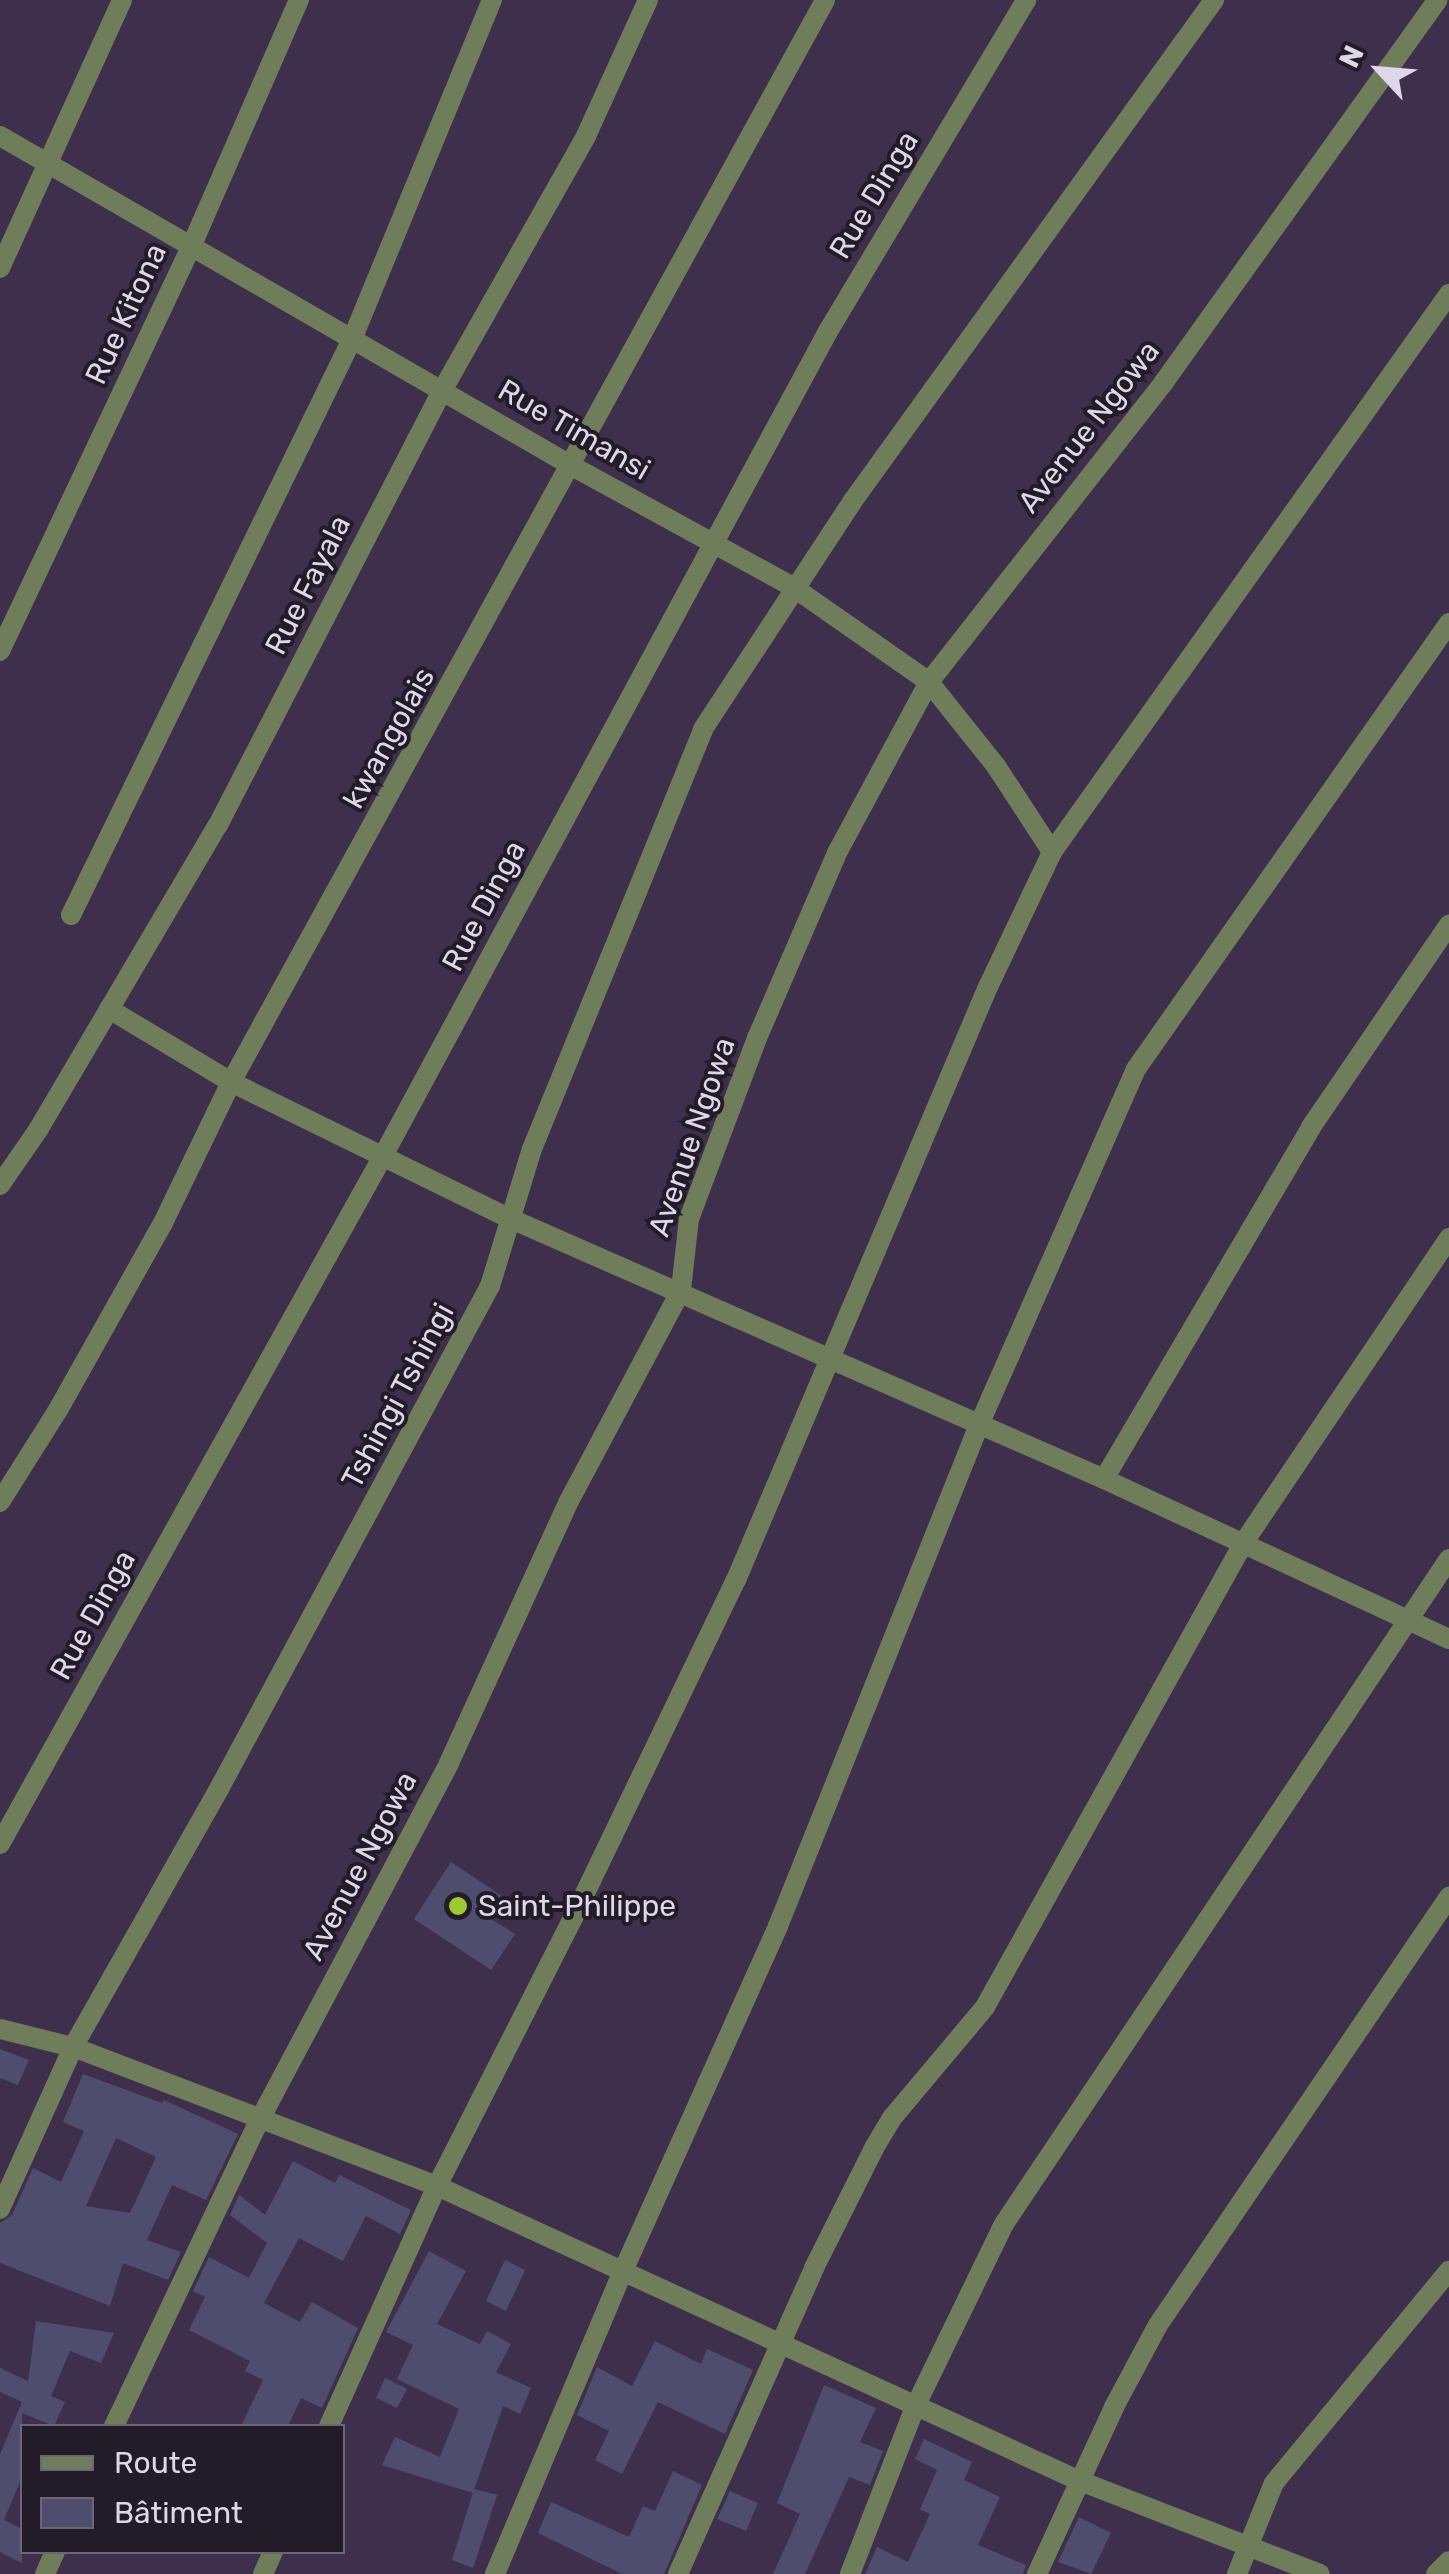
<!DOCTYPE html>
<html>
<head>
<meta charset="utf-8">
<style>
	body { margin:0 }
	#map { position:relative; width:1449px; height:2574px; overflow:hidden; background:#3e304d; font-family:Rubik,sans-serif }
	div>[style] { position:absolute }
	.building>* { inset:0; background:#4e4d6d }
	.minor>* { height:20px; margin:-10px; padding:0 10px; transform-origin:10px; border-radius:10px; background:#6f7d5a }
	.dots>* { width:28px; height:28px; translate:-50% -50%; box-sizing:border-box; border:5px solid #221c29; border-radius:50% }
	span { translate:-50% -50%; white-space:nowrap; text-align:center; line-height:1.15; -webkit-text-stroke:8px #221c29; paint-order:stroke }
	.street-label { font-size:30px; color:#ded6e9 }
	.poi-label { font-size:30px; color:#ded6e9 }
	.left { translate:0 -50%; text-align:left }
	.legend { position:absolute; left:20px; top:2424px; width:325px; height:130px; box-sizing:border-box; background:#221c29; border:2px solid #6d6676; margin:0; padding:12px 18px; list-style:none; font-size:30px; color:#ded6e9 }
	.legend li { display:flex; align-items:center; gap:20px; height:50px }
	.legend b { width:50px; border:2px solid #6d6676 }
	.north { position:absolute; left:1329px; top:20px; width:100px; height:100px; -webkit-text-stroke:8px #221c29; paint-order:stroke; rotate:296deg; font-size:28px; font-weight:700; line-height:40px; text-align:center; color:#ded6e9 }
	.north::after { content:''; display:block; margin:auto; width:35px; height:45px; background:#ded6e9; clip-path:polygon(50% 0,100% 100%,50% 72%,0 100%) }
</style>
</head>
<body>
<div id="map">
	<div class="building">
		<div style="clip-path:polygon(451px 1862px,502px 1896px,488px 1917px,515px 1934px,491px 1970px,414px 1919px)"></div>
		<div style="clip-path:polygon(0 2049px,29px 2060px,18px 2085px,0 2078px)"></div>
		<div style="clip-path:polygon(evenodd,83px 2074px,162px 2103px,164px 2100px,238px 2134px,206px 2200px,172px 2185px,147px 2240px,181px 2252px,168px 2280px,123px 2263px,110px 2306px,0 2263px,0 2223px,12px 2215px,33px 2168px,61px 2182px,84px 2131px,63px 2122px,83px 2074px,116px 2138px,156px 2157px,130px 2213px,86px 2206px,116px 2138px)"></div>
		<div style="clip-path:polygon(293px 2161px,335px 2183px,339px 2175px,411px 2210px,400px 2234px,366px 2216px,343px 2261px,299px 2238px,264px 2303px,300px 2322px,312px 2302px,358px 2328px,322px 2408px,301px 2398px,288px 2426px,241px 2426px,263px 2380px,245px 2371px,250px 2361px,189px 2330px,205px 2297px,193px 2291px,209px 2257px,249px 2278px,267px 2243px,230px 2215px,239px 2195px,265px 2215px)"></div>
		<div style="clip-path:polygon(429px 2251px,466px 2271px,437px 2324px,480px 2344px,487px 2331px,511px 2344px,496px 2372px,531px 2388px,520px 2414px,503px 2406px,473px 2493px,382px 2465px,395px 2437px,440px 2457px,459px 2409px,397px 2379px,413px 2345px,386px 2332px)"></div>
		<div style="clip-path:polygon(505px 2260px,525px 2270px,506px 2311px,486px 2301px)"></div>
		<div style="clip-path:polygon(36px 2321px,114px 2333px,101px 2363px,70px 2351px,51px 2396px,65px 2402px,54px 2426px,22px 2413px,22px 2477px,4px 2520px,22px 2529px,22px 2563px,0 2552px,0 2454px,22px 2402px,0 2392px,0 2368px,28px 2381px)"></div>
		<div style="clip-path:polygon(655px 2341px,701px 2364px,707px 2349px,753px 2370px,725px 2434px,658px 2402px,622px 2474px,595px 2460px,609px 2431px,577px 2415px,597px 2367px,632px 2386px)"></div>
		<div style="clip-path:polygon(385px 2378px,407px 2389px,397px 2408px,376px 2398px)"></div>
		<div style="clip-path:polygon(824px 2385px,876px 2408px,860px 2442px,883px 2451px,870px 2485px,849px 2477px,805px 2574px,773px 2574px,800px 2514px,777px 2503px)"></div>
		<div style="clip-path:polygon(924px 2439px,972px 2462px,964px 2480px,1000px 2497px,978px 2545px,1026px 2565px,1023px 2574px,865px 2574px,877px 2547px,908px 2562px,930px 2514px,920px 2509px,937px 2470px,915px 2459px)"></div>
		<div style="clip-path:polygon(673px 2471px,702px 2485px,664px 2574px,622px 2574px,538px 2533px,551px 2502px,629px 2537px,643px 2506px,655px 2511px)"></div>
		<div style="clip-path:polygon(474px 2489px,497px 2495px,473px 2568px,452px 2560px)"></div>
		<div style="clip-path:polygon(730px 2491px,758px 2503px,746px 2531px,717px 2519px)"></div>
		<div style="clip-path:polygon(1079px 2517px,1111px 2533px,1091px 2574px,1058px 2562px)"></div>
	</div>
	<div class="minor">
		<div style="left:0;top:136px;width:660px;rotate:29.98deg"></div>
		<div style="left:572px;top:466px;width:252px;rotate:28.7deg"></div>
		<div style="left:793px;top:587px;width:166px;rotate:34.9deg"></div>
		<div style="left:929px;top:682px;width:107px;rotate:51.4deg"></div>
		<div style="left:996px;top:766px;width:103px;rotate:56.9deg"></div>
		<div style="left:0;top:268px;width:294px;rotate:-65.5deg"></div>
		<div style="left:0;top:651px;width:447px;rotate:-64.7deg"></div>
		<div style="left:191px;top:247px;width:270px;rotate:-66.4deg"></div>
		<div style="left:71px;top:915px;width:643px;rotate:-63.99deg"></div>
		<div style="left:353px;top:337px;width:365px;rotate:-67.6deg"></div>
		<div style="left:109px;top:1009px;width:142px;rotate:30.9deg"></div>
		<div style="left:231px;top:1082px;width:312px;rotate:26.1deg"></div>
		<div style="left:511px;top:1219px;width:647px;rotate:23.67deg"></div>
		<div style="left:1104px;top:1479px;width:380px;rotate:24.9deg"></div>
		<div style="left:0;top:1185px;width:67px;rotate:-55.4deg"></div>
		<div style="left:38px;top:1130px;width:354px;rotate:-59.5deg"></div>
		<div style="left:218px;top:825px;width:491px;rotate:-62.7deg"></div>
		<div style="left:443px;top:389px;width:291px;rotate:-60.5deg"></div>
		<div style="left:586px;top:136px;width:149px;rotate:-65.5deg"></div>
		<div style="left:1104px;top:1479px;width:408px;rotate:-59.5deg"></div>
		<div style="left:1311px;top:1127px;width:245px;rotate:-55.7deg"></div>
		<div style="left:0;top:1502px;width:109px;rotate:-57.8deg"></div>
		<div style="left:58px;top:1410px;width:212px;rotate:-60.7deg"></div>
		<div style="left:162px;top:1225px;width:159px;rotate:-64.2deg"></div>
		<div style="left:231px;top:1082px;width:1234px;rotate:-61.23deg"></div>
		<div style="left:0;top:1844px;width:787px;rotate:-60.9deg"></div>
		<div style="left:383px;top:1156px;width:935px;rotate:-61.65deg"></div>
		<div style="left:827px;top:333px;width:388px;rotate:-59.1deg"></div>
		<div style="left:0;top:2029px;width:75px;rotate:13.9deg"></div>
		<div style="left:73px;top:2047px;width:390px;rotate:20.9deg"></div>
		<div style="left:437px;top:2186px;width:707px;rotate:24.65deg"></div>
		<div style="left:1080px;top:2481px;width:257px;rotate:21.2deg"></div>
		<div style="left:0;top:2209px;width:178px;rotate:-65.7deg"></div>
		<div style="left:73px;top:2047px;width:299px;rotate:-60.5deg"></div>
		<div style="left:220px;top:1787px;width:569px;rotate:-61.68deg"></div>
		<div style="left:490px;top:1286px;width:143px;rotate:-73deg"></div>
		<div style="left:532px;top:1149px;width:453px;rotate:-67.8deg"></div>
		<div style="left:703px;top:729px;width:272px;rotate:-56.7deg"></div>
		<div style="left:852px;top:502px;width:619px;rotate:-54.2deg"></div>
		<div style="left:114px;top:2426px;width:338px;rotate:-64.6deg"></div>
		<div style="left:259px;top:2121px;width:405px;rotate:-62deg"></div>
		<div style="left:449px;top:1763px;width:288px;rotate:-65.4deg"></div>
		<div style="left:569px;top:1501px;width:239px;rotate:-62deg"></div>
		<div style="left:681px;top:1290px;width:71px;rotate:-83.6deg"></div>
		<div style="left:689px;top:1219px;width:193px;rotate:-69.4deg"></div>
		<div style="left:757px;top:1038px;width:204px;rotate:-66.6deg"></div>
		<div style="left:838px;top:851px;width:192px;rotate:-61.7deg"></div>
		<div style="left:929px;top:682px;width:381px;rotate:-51.9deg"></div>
		<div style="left:1164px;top:382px;width:470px;rotate:-54.4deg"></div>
		<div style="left:329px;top:2426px;width:263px;rotate:-65.8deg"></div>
		<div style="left:437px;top:2186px;width:307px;rotate:-63.1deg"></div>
		<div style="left:576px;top:1912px;width:369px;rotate:-64.3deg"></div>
		<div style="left:736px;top:1580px;width:642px;rotate:-66.99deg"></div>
		<div style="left:987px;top:989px;width:152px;rotate:-64.6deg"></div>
		<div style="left:1052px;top:852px;width:685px;rotate:-54.57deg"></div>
		<div style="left:45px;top:2574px;width:24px;rotate:-66deg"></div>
		<div style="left:263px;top:2574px;width:24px;rotate:-66deg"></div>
		<div style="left:495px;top:2574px;width:331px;rotate:-67.1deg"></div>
		<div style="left:624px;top:2269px;width:376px;rotate:-65.8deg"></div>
		<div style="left:778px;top:1926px;width:540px;rotate:-68.14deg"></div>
		<div style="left:979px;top:1425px;width:389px;rotate:-66.2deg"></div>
		<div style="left:1136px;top:1069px;width:545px;rotate:-54.94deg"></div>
		<div style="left:678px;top:2574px;width:335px;rotate:-66deg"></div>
		<div style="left:814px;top:2268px;width:134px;rotate:-63.4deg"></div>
		<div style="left:874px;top:2148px;width:35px;rotate:-59deg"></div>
		<div style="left:892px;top:2118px;width:145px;rotate:-50deg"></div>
		<div style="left:985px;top:2007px;width:532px;rotate:-60.88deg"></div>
		<div style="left:1244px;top:1542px;width:367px;rotate:-56deg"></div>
		<div style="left:850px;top:2574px;width:179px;rotate:-68.7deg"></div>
		<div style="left:915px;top:2407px;width:203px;rotate:-64.1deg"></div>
		<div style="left:1004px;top:2224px;width:800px;rotate:-56.21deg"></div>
		<div style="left:1037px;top:2574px;width:184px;rotate:-65.2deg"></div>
		<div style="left:1114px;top:2407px;width:93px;rotate:-61.8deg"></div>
		<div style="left:1158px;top:2325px;width:518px;rotate:-55.79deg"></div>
		<div style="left:1237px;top:2574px;width:98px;rotate:-67.9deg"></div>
		<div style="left:1274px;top:2483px;width:275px;rotate:-50.5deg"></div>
		<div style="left:1436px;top:2574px;width:18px;rotate:-45deg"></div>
	</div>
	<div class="dots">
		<div style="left:458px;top:1906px;background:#9cca31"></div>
	</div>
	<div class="street-label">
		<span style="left:874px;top:195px;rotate:-59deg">Rue Dinga</span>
		<span style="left:126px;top:314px;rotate:-65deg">Rue Kitona</span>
		<span style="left:1089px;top:427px;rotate:-52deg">Avenue Ngowa</span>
		<span style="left:574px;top:430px;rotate:30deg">Rue Timansi</span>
		<span style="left:308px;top:585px;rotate:-63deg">Rue Fayala</span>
		<span style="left:389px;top:738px;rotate:-61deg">kwangolais</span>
		<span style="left:484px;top:906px;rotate:-62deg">Rue Dinga</span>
		<span style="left:692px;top:1137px;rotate:-71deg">Avenue Ngowa</span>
		<span style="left:398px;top:1396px;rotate:-62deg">Tshingi Tshingi</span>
		<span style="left:93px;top:1615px;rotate:-61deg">Rue Dinga</span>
		<span style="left:360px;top:1866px;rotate:-62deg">Avenue Ngowa</span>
	</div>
	<div class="poi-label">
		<span class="left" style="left:478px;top:1906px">Saint-Philippe</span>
	</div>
	<ul class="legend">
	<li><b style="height:12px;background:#6f7d5a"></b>Route</li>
	<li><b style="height:28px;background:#4e4d6d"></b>Bâtiment</li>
	</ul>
	<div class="north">N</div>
</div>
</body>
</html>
